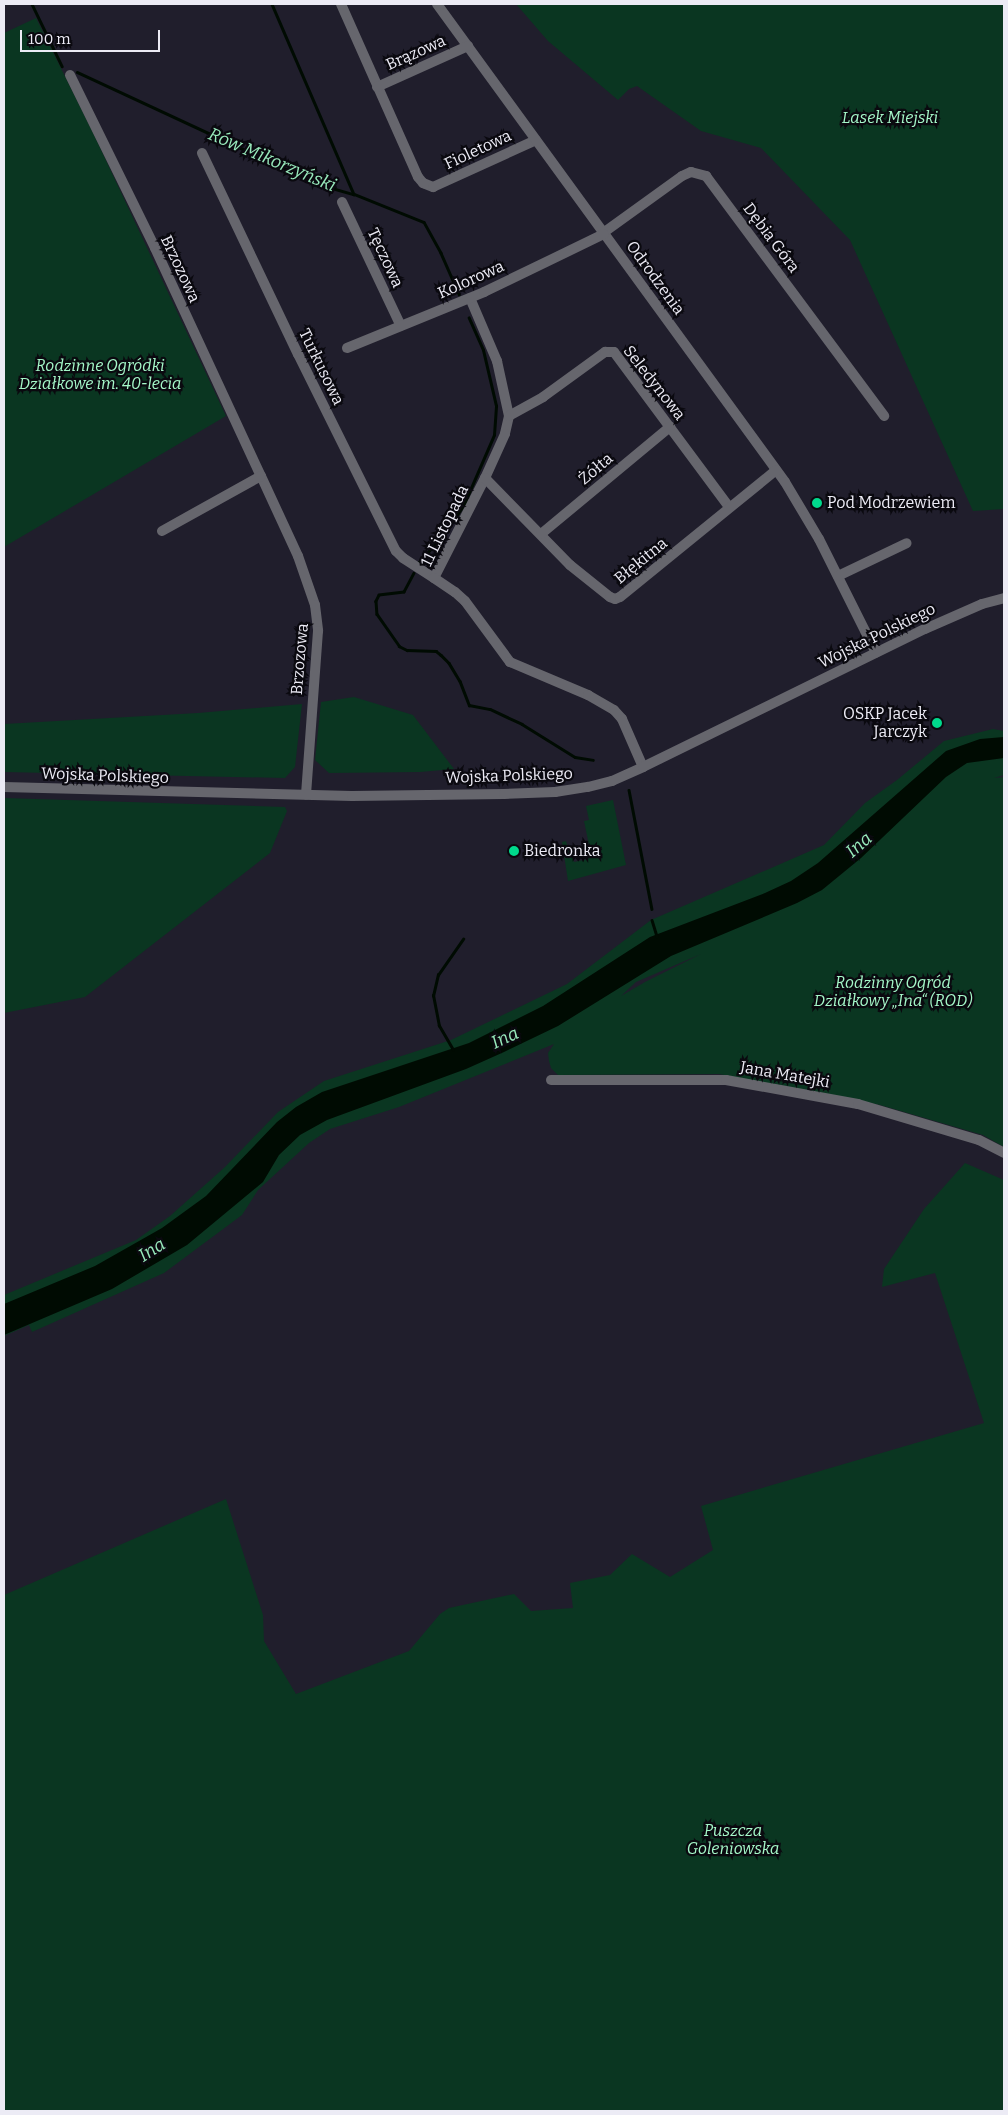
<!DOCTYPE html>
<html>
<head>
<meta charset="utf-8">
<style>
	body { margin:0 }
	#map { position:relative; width:1008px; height:2115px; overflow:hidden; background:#201e2c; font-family:Bitter,serif }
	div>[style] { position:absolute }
	.green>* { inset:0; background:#0a3621 }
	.water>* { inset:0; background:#000b02 }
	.stream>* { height:2.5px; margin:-1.25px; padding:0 1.25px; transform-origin:1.25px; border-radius:1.25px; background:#000b02 }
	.minor>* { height:10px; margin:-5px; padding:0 5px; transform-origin:5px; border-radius:5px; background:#66666d }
	.dots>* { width:14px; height:14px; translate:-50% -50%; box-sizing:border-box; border:2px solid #0a090f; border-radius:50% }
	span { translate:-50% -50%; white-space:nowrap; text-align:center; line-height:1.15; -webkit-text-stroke:4.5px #0a090f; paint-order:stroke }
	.street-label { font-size:16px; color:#ecebf5 }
	.park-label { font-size:16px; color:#a5f8c9; font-style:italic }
	.poi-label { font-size:16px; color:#ecebf5 }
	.left { translate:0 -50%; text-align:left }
	.right { translate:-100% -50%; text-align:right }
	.water-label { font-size:18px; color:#98eabc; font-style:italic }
	.frame { position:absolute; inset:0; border:5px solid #ecebf5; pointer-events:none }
	.scale { position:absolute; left:20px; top:30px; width:140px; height:22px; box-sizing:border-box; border:2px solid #ecebf5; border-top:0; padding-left:6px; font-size:15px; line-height:18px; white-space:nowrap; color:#ecebf5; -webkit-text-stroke:4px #0a090f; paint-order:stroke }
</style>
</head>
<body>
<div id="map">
	<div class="green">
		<div style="clip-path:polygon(516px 4px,1004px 4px,1004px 509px,973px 511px,850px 240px,761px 148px,701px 131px,637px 86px,629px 89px,618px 100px,548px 41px)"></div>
		<div style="clip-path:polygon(36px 18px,95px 137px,226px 416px,4px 547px,4px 33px)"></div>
		<div style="clip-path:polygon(354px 697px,413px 715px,454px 769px,420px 772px,329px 773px,315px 760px,321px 702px)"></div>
		<div style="clip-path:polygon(302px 704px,295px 767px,285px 778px,4px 772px,4px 724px,198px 713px)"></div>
		<div style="clip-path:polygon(evenodd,993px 729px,1004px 731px,1004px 775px,994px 778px,1004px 777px,1004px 1147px,983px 1135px,880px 1105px,719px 1074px,558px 1075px,551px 1068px,549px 1061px,548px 1053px,554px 1044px,399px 1107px,330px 1129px,309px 1143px,258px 1190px,242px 1215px,164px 1273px,32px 1332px,29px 1325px,4px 1336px,4px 1295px,136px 1240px,170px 1216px,225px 1167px,278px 1112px,324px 1081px,451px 1040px,567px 984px,651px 920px,824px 845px,865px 803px,897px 780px,944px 741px,993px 729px,701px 954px,645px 982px,621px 996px,636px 982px,701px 954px)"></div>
		<div style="clip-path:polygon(4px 798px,285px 807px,287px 811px,270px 853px,85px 997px,4px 1013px)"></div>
		<div style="clip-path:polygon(613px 800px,626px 865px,568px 881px,562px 842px,566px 841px,567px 845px,570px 845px,574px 862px,588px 859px,586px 851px,590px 850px,584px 821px,589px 820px,586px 806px)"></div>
		<div style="clip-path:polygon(965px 1163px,1004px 1180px,1004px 2111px,4px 2111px,4px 1595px,226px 1499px,263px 1615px,264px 1641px,296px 1694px,409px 1651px,440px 1614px,449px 1608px,514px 1594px,531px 1611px,573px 1608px,570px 1583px,610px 1575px,632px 1554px,670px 1577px,713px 1550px,701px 1506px,984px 1423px,935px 1273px,882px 1287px,884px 1269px,924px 1209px)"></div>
	</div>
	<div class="water">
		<div style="clip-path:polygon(1004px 737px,1004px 758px,967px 763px,946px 777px,861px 858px,822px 890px,797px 903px,671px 956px,558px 1026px,504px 1052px,466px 1069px,327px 1120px,300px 1135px,279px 1155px,263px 1182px,187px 1245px,112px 1289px,4px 1335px,4px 1304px,95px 1266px,162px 1228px,206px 1196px,277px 1122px,296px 1107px,322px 1092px,469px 1043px,543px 1006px,650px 937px,765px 893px,791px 881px,818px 863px,946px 751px,980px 739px)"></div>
	</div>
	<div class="stream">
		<div style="left:32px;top:4px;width:69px;rotate:64.2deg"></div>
		<div style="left:272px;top:4px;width:207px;rotate:66.7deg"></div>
		<div style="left:77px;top:72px;width:266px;rotate:24.9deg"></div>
		<div style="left:318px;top:184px;width:37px;rotate:16deg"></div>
		<div style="left:354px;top:194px;width:75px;rotate:21.8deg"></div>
		<div style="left:424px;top:222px;width:35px;rotate:61deg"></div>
		<div style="left:441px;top:253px;width:45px;rotate:66.3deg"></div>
		<div style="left:418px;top:563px;width:39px;rotate:-48deg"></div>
		<div style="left:444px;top:534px;width:36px;rotate:-56deg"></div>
		<div style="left:464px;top:504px;width:75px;rotate:-66.5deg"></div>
		<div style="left:494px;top:435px;width:29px;rotate:-86deg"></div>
		<div style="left:496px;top:406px;width:57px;rotate:-103.1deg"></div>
		<div style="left:483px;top:350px;width:35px;rotate:-114deg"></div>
		<div style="left:414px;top:573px;width:21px;rotate:118deg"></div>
		<div style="left:404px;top:592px;width:25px;rotate:173deg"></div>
		<div style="left:379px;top:595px;width:7px;rotate:117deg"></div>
		<div style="left:376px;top:601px;width:13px;rotate:86deg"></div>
		<div style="left:377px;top:614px;width:39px;rotate:55deg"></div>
		<div style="left:399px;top:646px;width:9px;rotate:27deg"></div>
		<div style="left:407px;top:650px;width:29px;rotate:2deg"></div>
		<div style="left:436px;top:651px;width:6px;rotate:39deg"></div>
		<div style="left:441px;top:655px;width:11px;rotate:45deg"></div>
		<div style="left:449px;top:663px;width:21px;rotate:59deg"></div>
		<div style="left:460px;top:681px;width:26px;rotate:69deg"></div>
		<div style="left:469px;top:705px;width:21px;rotate:11deg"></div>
		<div style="left:490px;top:709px;width:35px;rotate:25deg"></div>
		<div style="left:522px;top:724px;width:62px;rotate:31.9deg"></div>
		<div style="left:575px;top:757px;width:18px;rotate:9deg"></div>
		<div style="left:629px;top:790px;width:121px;rotate:79.1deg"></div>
		<div style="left:652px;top:920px;width:17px;rotate:73deg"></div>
		<div style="left:453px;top:1050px;width:28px;rotate:-120deg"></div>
		<div style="left:439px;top:1026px;width:31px;rotate:-101deg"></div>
		<div style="left:433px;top:996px;width:22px;rotate:-77deg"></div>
		<div style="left:438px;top:975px;width:44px;rotate:-55.2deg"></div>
	</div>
	<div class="minor">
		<div style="left:341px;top:4px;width:189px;rotate:66deg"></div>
		<div style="left:418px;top:177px;width:8px;rotate:50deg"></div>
		<div style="left:423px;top:183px;width:11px;rotate:22deg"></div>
		<div style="left:433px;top:187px;width:113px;rotate:-24.5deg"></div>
		<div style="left:437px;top:4px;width:591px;rotate:53.94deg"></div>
		<div style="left:785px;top:482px;width:66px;rotate:59.2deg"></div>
		<div style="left:819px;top:539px;width:127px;rotate:63.4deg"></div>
		<div style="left:70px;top:75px;width:193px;rotate:63.8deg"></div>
		<div style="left:155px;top:248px;width:251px;rotate:65.1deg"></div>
		<div style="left:261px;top:476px;width:88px;rotate:65.2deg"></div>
		<div style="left:298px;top:556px;width:52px;rotate:70.9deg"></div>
		<div style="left:315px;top:605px;width:26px;rotate:83deg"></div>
		<div style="left:318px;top:631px;width:164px;rotate:94.2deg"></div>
		<div style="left:377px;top:87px;width:100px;rotate:-24.3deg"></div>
		<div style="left:202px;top:153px;width:223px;rotate:64.5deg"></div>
		<div style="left:298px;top:354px;width:220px;rotate:63.6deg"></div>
		<div style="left:396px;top:551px;width:10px;rotate:45deg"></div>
		<div style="left:403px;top:558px;width:37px;rotate:33deg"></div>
		<div style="left:342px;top:202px;width:137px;rotate:64.6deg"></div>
		<div style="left:603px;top:233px;width:97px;rotate:-35.8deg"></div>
		<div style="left:682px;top:176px;width:10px;rotate:-24deg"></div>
		<div style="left:691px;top:172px;width:16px;rotate:15deg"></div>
		<div style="left:706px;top:176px;width:299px;rotate:53.4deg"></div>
		<div style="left:470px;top:298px;width:69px;rotate:66.8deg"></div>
		<div style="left:497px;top:361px;width:56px;rotate:77.7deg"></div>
		<div style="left:509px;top:416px;width:18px;rotate:103deg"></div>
		<div style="left:505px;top:434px;width:48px;rotate:114.4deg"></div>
		<div style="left:485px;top:478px;width:112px;rotate:117deg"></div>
		<div style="left:434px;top:578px;width:25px;rotate:34deg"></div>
		<div style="left:455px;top:592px;width:13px;rotate:42deg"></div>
		<div style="left:465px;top:601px;width:76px;rotate:53.6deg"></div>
		<div style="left:510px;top:662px;width:85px;rotate:22.9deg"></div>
		<div style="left:588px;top:695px;width:30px;rotate:30deg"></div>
		<div style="left:614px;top:710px;width:12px;rotate:48deg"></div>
		<div style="left:622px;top:719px;width:52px;rotate:66.4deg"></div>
		<div style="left:347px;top:348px;width:148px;rotate:-22.2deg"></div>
		<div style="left:484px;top:292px;width:133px;rotate:-25.8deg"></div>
		<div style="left:509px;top:416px;width:39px;rotate:-29deg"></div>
		<div style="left:543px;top:397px;width:77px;rotate:-36deg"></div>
		<div style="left:605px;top:352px;width:9px"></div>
		<div style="left:614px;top:352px;width:193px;rotate:53.4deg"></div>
		<div style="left:485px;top:478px;width:122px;rotate:45.7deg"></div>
		<div style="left:570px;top:565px;width:51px;rotate:38.7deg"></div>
		<div style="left:610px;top:597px;width:5px;rotate:22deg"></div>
		<div style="left:615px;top:599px;width:5px;rotate:-22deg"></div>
		<div style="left:620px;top:597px;width:201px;rotate:-39.1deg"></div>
		<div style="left:162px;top:531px;width:113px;rotate:-29.1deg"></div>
		<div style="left:541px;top:534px;width:168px;rotate:-39.7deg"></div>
		<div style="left:838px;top:576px;width:76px;rotate:-25.6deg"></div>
		<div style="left:4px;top:787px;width:348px;rotate:1.5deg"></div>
		<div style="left:352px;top:796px;width:152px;rotate:-0.8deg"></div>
		<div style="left:504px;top:794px;width:51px;rotate:-2.2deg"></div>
		<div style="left:555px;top:792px;width:33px;rotate:-9deg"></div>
		<div style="left:588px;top:787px;width:25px;rotate:-14deg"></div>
		<div style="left:612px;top:781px;width:34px;rotate:-24deg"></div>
		<div style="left:643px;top:767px;width:314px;rotate:-26.1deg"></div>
		<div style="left:925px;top:629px;width:62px;rotate:-23.7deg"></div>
		<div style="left:982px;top:604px;width:23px;rotate:-15deg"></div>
		<div style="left:551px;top:1080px;width:175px"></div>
		<div style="left:726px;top:1080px;width:134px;rotate:10.3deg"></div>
		<div style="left:858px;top:1104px;width:126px;rotate:16.6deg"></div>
		<div style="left:979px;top:1140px;width:28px;rotate:27deg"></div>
	</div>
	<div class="dots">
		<div style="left:817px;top:503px;background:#00d98c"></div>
		<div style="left:937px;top:723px;background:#00d98c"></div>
		<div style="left:514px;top:851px;background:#00d98c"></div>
	</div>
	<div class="street-label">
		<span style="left:416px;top:53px;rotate:-24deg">Brązowa</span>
		<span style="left:478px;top:150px;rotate:-25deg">Fioletowa</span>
		<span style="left:771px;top:238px;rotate:53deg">Dębia Góra</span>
		<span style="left:385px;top:258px;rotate:65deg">Tęczowa</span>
		<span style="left:180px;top:269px;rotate:65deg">Brzozowa</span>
		<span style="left:655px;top:278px;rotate:54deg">Odrodzenia</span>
		<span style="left:471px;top:280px;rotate:-24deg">Kolorowa</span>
		<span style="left:321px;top:367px;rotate:64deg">Turkusowa</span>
		<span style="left:654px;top:383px;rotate:52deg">Seledynowa</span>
		<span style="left:596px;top:469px;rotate:-40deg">Żółta</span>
		<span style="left:445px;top:526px;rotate:-64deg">11 Listopada</span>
		<span style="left:641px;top:561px;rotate:-39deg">Błękitna</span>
		<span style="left:877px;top:636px;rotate:-26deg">Wojska Polskiego</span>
		<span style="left:300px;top:659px;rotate:-85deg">Brzozowa</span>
		<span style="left:105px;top:776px;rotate:2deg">Wojska Polskiego</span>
		<span style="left:509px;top:776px;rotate:-2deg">Wojska Polskiego</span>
		<span style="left:785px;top:1075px;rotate:10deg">Jana Matejki</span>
	</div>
	<div class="park-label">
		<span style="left:890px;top:118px">Lasek Miejski</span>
		<span style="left:100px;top:375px">Rodzinne Ogródki<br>Działkowe im. 40-lecia</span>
		<span style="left:893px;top:992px">Rodzinny Ogród<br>Działkowy „Ina“ (ROD)</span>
		<span style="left:733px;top:1840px">Puszcza<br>Goleniowska</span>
	</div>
	<div class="poi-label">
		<span class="left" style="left:827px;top:503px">Pod Modrzewiem</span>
		<span class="right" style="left:927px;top:723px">OSKP Jacek<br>Jarczyk</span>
		<span class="left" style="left:524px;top:851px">Biedronka</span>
	</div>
	<div class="water-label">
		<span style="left:272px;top:160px;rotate:23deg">Rów Mikorzyński</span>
		<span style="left:859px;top:845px;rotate:-41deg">Ina</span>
		<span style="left:505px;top:1038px;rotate:-25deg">Ina</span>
		<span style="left:152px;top:1250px;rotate:-32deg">Ina</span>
	</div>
	<div class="frame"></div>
	<div class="scale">100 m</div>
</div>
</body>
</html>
